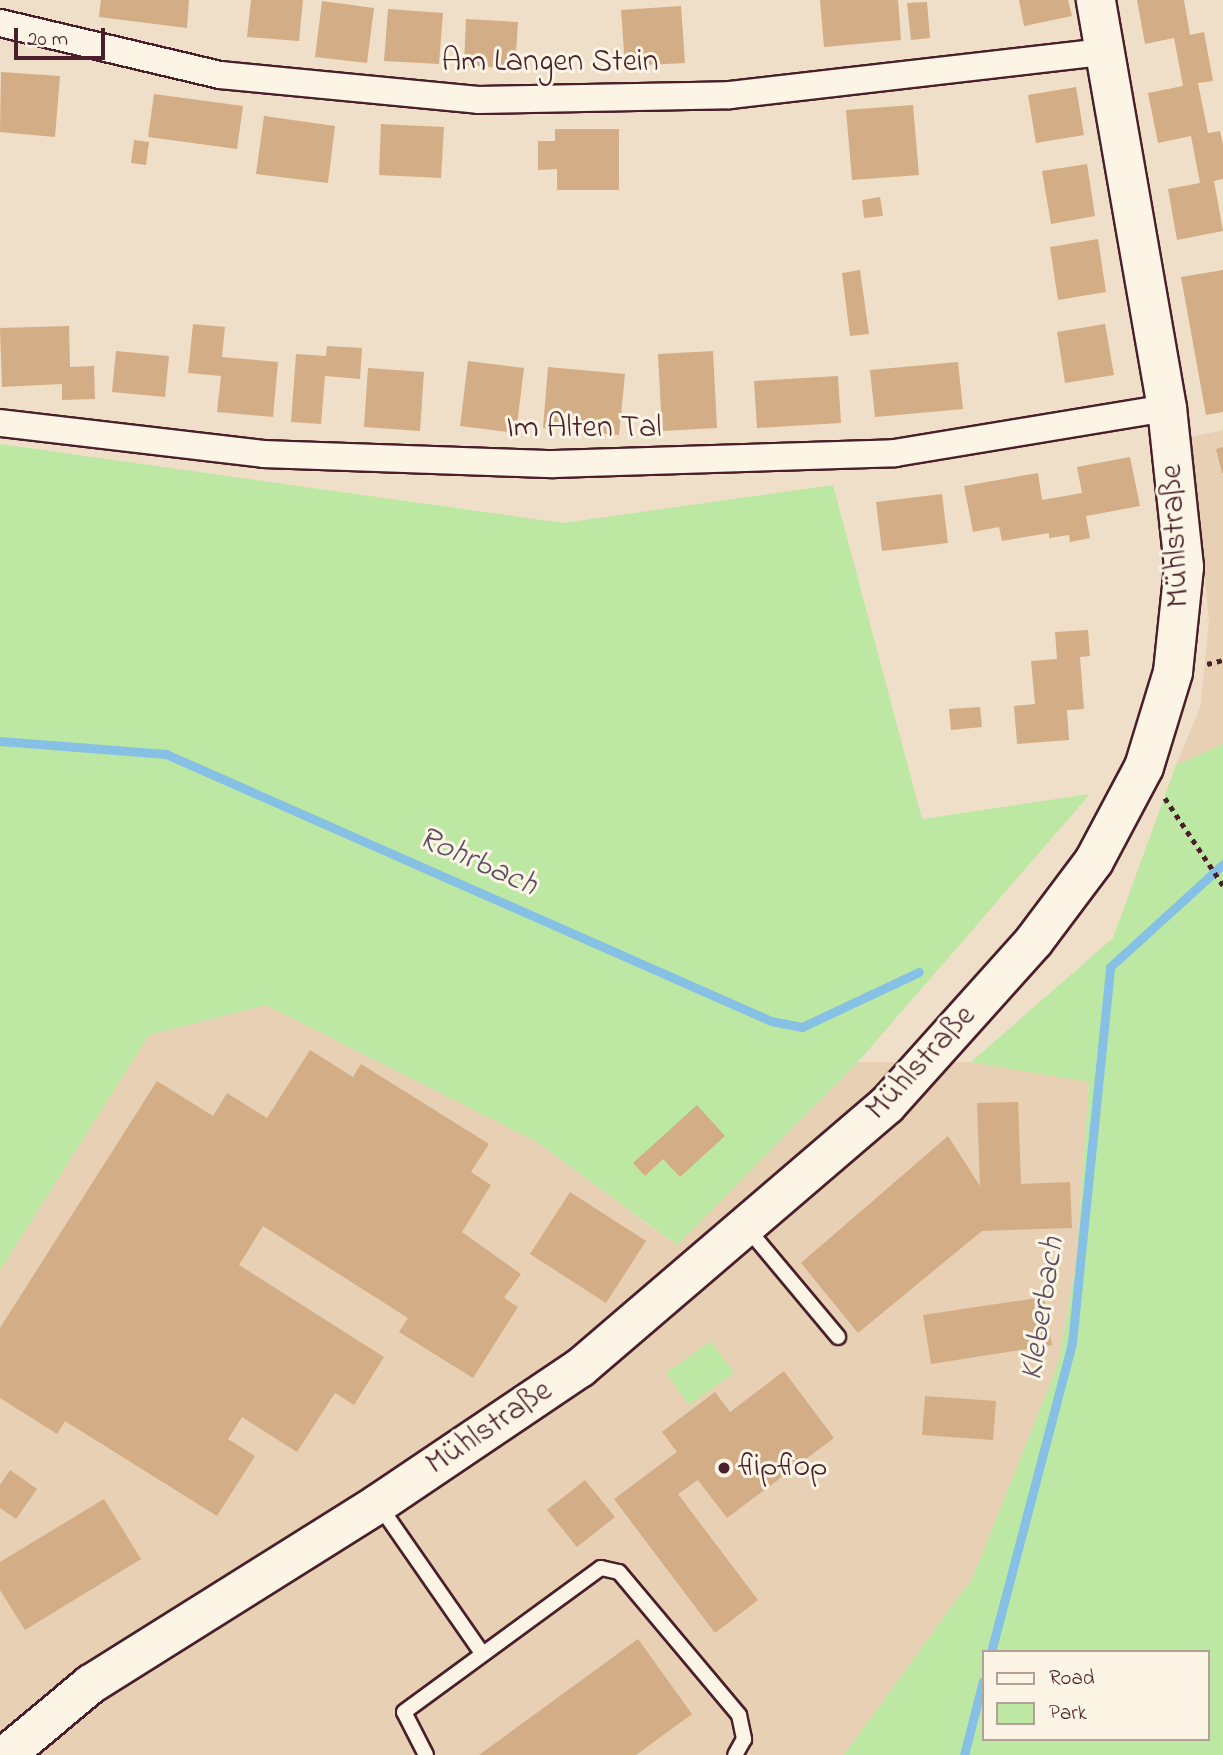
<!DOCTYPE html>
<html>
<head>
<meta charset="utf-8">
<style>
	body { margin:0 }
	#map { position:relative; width:1223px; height:1755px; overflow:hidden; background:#f0dfc8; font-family:"Indie Flower",sans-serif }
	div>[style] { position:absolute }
	.built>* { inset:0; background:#e7d0b4 }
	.green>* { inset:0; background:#bde8a4 }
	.stream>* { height:9px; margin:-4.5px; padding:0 4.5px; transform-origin:4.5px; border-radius:4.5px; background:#86c1e5 }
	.building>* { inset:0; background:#d3ad85 }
	.path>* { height:4.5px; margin-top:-2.25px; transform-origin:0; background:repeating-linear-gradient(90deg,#4a1f2b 0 5px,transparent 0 10px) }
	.roads { filter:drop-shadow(2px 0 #4a1f2b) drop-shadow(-2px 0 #4a1f2b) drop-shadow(0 2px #4a1f2b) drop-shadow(0 -2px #4a1f2b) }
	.lane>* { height:14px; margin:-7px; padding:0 7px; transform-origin:7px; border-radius:7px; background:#fcf5e5 }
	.street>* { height:26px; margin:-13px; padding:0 13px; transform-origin:13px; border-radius:13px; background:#fcf5e5 }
	.secondary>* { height:38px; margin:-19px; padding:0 19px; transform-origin:19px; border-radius:19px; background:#fcf5e5 }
	.dots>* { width:19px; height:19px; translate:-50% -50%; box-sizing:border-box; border:4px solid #fcf5e5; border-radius:50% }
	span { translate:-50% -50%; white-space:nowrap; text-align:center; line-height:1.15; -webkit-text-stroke:6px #fcf5e5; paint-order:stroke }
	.street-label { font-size:32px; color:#4a1f2b }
	.poi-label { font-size:32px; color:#4a1f2b }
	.left { translate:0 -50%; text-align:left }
	.water-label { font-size:33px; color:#5c5063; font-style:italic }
	.legend { position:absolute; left:982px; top:1650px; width:228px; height:91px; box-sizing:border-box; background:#fcf5e5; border:2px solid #b59f9b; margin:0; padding:9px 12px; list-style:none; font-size:21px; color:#4a1f2b }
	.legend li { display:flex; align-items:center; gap:14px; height:35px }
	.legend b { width:35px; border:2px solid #b59f9b }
	.scale { position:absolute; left:14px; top:28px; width:91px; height:32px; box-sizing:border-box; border:4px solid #4a1f2b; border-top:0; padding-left:9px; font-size:21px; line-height:24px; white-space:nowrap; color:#4a1f2b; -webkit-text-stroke:5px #fcf5e5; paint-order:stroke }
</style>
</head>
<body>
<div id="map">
	<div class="built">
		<div style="clip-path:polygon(1223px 430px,1223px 744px,1176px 765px,1200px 708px,1209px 621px,1191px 437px)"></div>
		<div style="clip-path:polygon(266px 1005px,537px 1142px,676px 1245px,858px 1062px,971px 1062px,1089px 1081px,1076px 1265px,1058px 1364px,973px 1577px,844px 1755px,7px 1755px,0 1748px,0 1270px,149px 1035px)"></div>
	</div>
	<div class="green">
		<div style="clip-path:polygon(0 444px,563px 523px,833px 485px,922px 819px,1090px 794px,858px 1062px,677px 1245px,537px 1142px,266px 1005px,149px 1035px,0 1270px)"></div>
		<div style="clip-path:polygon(evenodd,1223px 744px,1223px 1755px,844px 1755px,973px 1577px,1058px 1364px,1076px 1265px,1089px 1082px,971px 1062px,1113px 938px,1176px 765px,1223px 744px,983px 1652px,1207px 1652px,1207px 1739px,983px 1739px,983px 1652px)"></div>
		<div style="clip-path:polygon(711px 1341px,734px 1373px,689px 1405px,666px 1373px)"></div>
	</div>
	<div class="stream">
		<div style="left:0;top:741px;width:167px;rotate:4.5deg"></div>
		<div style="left:166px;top:754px;width:661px;rotate:23.81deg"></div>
		<div style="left:771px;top:1021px;width:32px;rotate:11deg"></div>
		<div style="left:802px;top:1027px;width:129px;rotate:-25.2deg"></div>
		<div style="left:991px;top:1652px;width:319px;rotate:-75.3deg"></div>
		<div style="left:1072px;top:1343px;width:378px;rotate:-84.2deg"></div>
		<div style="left:1110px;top:967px;width:153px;rotate:-42.3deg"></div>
		<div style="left:964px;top:1755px;width:76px;rotate:-75.6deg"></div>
	</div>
	<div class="building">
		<div style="clip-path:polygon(101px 0,189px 0,187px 28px,99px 17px)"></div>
		<div style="clip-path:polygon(251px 0,303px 0,299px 41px,247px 37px)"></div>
		<div style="clip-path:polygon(820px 0,898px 0,901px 40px,824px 47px)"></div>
		<div style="clip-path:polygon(1019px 0,1068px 0,1072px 16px,1024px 26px)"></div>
		<div style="clip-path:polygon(1137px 0,1184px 0,1190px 35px,1204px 32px,1213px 81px,1198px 83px,1208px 133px,1220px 131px,1223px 145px,1223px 179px,1214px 181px,1223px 231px,1177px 240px,1168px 189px,1200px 183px,1191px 136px,1158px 143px,1148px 93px,1183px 86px,1174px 38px,1145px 44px)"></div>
		<div style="clip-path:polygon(322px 1px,374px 8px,367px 63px,315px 57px)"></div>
		<div style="clip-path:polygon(927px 2px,930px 38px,911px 40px,907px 3px)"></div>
		<div style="clip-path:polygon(681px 6px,685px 63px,625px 66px,621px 10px)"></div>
		<div style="clip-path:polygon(388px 9px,443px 13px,439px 64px,384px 61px)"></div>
		<div style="clip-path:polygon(466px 19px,518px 22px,515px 69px,464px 65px)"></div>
		<div style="clip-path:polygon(1px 72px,60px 76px,55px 137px,0 132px)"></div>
		<div style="clip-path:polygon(1076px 87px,1084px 135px,1036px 143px,1028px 95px)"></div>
		<div style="clip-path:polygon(154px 94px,243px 106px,237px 149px,148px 137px)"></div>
		<div style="clip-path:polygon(913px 105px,919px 175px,852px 180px,846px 110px)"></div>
		<div style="clip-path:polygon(264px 116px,335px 126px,328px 183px,256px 174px)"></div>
		<div style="clip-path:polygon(381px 124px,444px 127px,441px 178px,379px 175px)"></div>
		<div style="clip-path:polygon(555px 129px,619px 129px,619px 190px,557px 190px,557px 169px,538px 170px,538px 141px,555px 141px)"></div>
		<div style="clip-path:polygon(134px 140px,149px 142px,146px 165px,131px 163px)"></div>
		<div style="clip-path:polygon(1087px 164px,1095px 216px,1051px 224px,1042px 171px)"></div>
		<div style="clip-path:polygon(880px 197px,883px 216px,864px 218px,862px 200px)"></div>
		<div style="clip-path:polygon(1098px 239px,1106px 292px,1058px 300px,1050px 247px)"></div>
		<div style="clip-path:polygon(860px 270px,869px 334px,850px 336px,842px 273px)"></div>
		<div style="clip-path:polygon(1223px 270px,1223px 412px,1206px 415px,1181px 277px)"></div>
		<div style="clip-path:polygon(193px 324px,225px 327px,222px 357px,278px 362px,273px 417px,217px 412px,221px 376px,188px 373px)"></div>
		<div style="clip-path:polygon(1105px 324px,1114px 375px,1065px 383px,1057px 332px)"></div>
		<div style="clip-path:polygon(69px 326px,70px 367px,94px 366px,95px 399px,62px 400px,62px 384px,2px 387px,0 328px)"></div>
		<div style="clip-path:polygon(327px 346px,362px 348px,360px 379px,325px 376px,321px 424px,291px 422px,296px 354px,326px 356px)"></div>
		<div style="clip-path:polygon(116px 351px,169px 356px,165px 397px,112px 392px)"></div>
		<div style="clip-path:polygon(713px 351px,717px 428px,662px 431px,658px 354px)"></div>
		<div style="clip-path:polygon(468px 361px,524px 368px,516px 433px,460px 426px)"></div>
		<div style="clip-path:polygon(958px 362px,963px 409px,875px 417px,870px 370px)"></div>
		<div style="clip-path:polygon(548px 367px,625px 374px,619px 435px,543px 428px)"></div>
		<div style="clip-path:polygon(368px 368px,424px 372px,420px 431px,364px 427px)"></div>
		<div style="clip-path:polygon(838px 376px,841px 423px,757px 428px,754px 381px)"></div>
		<div style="clip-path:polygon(1223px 447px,1223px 473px,1222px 473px,1216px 449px)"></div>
		<div style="clip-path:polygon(1130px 457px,1140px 506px,1086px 516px,1090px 538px,1070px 542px,1069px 535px,1049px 538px,1049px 533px,1002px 541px,999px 527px,973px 532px,964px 486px,1038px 473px,1042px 500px,1082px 493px,1077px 467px)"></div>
		<div style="clip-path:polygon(942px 494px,948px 543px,882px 551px,876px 502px)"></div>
		<div style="clip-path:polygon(1088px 630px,1090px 656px,1080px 657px,1084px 709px,1067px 710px,1069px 740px,1017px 744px,1014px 706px,1035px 704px,1031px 661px,1057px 659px,1055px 632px)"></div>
		<div style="clip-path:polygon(980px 707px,982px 727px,951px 730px,949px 709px)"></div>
		<div style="clip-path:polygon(310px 1050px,353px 1077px,361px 1064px,489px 1144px,471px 1172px,491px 1185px,462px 1232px,521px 1274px,504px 1298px,518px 1307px,473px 1378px,399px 1332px,408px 1318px,263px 1226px,239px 1265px,384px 1357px,354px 1405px,335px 1393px,297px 1452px,242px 1417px,228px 1439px,255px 1456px,217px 1516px,65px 1421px,57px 1434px,0 1398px,0 1328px,157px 1081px,213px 1116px,227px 1093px,267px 1118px)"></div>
		<div style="clip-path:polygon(1018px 1102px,1021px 1184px,1070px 1182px,1072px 1228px,982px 1231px,858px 1333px,801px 1263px,948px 1136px,980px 1186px,977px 1103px)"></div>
		<div style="clip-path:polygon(697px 1105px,725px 1136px,680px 1177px,663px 1159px,645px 1176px,633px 1163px)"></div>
		<div style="clip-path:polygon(570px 1192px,646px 1241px,606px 1303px,530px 1254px)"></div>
		<div style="clip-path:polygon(1044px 1297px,1052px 1345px,931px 1364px,923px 1315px)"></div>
		<div style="clip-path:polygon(784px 1371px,834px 1438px,727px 1518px,698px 1480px,678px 1494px,758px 1600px,715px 1633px,614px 1499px,677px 1452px,662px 1432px,715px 1392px,730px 1412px)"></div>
		<div style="clip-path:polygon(925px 1396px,996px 1401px,993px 1440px,922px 1435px)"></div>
		<div style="clip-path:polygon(10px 1470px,37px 1489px,16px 1519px,0 1508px,0 1485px)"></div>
		<div style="clip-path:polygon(585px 1480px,615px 1517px,577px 1547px,547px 1510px)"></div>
		<div style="clip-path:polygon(104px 1499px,141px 1559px,25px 1630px,0 1590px,0 1562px)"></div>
		<div style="clip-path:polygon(638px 1639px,692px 1714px,636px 1755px,479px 1755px)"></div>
	</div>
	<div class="path">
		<div style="left:1207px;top:664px;width:16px;rotate:-14deg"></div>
		<div style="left:1165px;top:798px;width:105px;rotate:56.3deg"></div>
	</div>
	<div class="roads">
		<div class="lane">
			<div style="left:747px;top:1228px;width:142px;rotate:50.1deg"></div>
			<div style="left:379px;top:1505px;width:180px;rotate:55.2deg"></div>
			<div style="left:426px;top:1755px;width:48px;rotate:-117.1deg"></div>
			<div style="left:404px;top:1712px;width:244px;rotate:-36.2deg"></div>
			<div style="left:601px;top:1568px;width:18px;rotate:13deg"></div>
			<div style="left:619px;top:1572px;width:187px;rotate:50deg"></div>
			<div style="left:739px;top:1715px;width:25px;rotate:78deg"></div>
			<div style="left:744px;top:1739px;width:18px;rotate:119deg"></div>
		</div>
		<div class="street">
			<div style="left:0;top:23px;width:226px;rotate:13.3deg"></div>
			<div style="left:220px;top:75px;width:259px;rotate:5.5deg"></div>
			<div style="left:478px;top:100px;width:252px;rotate:-1.1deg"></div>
			<div style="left:730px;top:95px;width:376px;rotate:-6.6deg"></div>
			<div style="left:0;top:423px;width:265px;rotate:6.7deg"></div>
			<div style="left:263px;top:454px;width:291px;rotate:2deg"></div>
			<div style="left:554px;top:464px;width:341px;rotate:-1.8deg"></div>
			<div style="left:895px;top:453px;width:276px;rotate:-9.4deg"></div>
		</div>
		<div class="secondary">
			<div style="left:6px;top:1755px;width:111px;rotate:-39.9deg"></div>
			<div style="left:91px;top:1684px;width:339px;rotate:-32.1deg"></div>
			<div style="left:378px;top:1504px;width:244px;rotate:-34deg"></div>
			<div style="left:580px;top:1368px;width:404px;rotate:-40.6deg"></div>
			<div style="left:887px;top:1105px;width:220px;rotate:-48.1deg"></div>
			<div style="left:1034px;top:941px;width:100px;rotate:-53.1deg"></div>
			<div style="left:1094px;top:861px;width:106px;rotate:-62deg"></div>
			<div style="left:1144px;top:767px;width:99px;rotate:-73deg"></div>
			<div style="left:1173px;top:672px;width:106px;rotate:-84deg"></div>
			<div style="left:1184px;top:567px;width:160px;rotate:-96.1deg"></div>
			<div style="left:1167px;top:408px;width:414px;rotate:-99.9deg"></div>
		</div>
	</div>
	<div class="dots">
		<div style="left:724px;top:1468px;background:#4a1f2b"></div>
	</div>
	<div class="street-label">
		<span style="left:550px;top:63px">Am Langen Stein</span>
		<span style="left:584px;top:429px">Im Alten Tal</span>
		<span style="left:1177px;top:536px;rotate:-93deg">Mühlstraße</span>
		<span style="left:922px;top:1064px;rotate:-47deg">Mühlstraße</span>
		<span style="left:490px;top:1429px;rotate:-34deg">Mühlstraße</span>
	</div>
	<div class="poi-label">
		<span class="left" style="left:738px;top:1468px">flipflop</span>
	</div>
	<div class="water-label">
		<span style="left:477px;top:863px;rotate:24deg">Rohrbach</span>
		<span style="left:1044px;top:1309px;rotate:-81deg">Kleberbach</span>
	</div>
	<ul class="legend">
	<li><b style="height:9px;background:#fcf5e5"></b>Road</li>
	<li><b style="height:19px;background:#bde8a4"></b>Park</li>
	</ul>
	<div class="scale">20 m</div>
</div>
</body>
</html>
